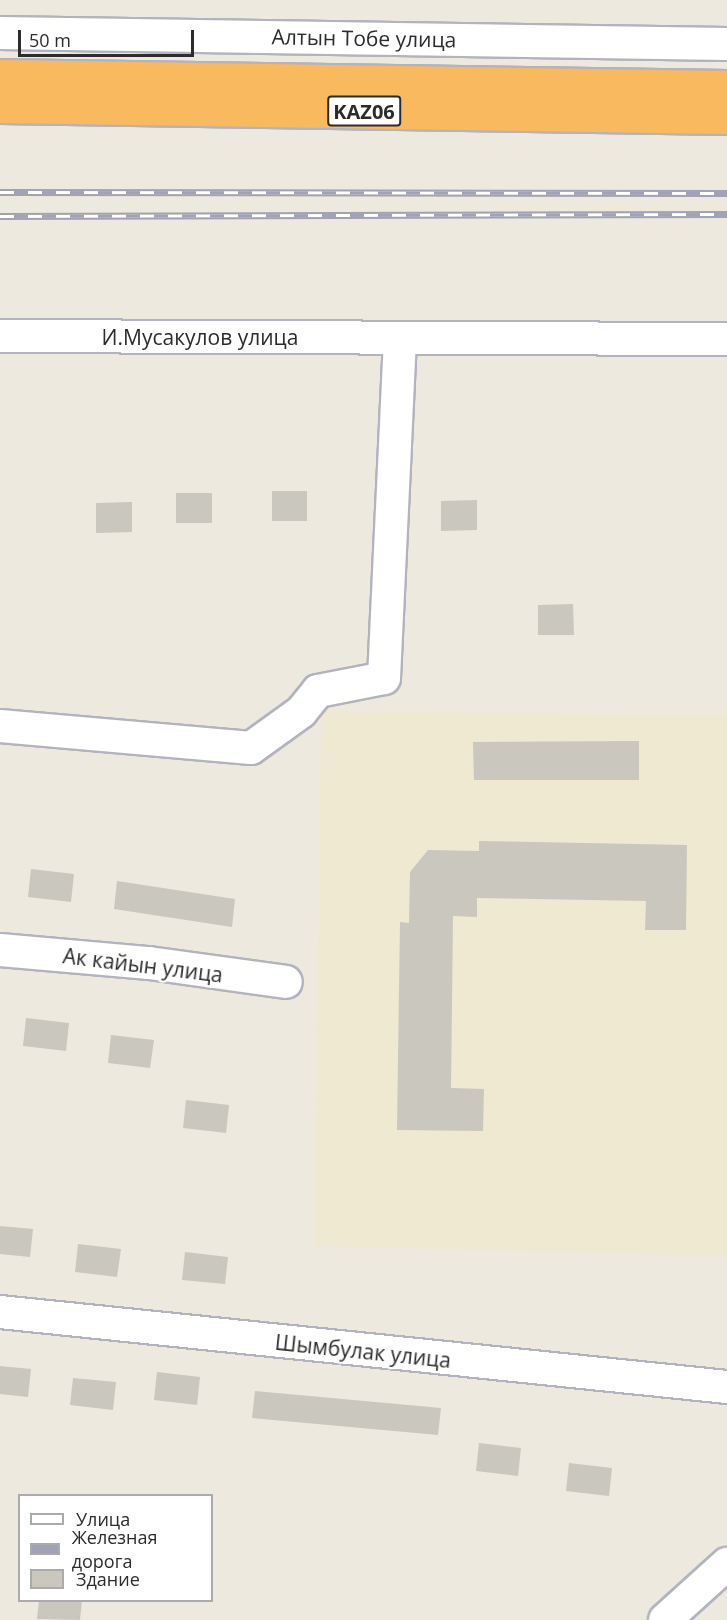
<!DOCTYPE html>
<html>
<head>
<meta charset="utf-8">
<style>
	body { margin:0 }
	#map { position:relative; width:727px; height:1620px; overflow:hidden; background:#ede9df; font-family:"Open Sans",sans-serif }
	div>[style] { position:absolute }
	.education>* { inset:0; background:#eee9d0 }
	.building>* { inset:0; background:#c9c7be }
	.roads { filter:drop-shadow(2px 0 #b3b3bf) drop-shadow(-2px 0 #b3b3bf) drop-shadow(0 2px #b3b3bf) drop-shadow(0 -2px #b3b3bf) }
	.minor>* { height:32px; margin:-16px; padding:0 16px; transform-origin:16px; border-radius:16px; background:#fff }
	.highway>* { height:33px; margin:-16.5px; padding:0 16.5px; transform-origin:16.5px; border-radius:16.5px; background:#f9b95e }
	.rail>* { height:7px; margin-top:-3.5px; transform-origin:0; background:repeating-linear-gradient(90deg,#fff 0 14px,#a2a2b6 0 28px); box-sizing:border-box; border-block:2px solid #a2a2b6 }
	span { translate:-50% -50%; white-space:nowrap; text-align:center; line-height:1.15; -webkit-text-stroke:4.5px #fff; paint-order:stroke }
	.shield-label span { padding:2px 4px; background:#fff; border:2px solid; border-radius:4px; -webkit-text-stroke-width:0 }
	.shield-label { font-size:20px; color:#2c2c2c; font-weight:700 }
	.street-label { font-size:21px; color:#2c2c2c }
	.legend { position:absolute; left:18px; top:1494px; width:195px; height:108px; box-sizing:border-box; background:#fff; border:2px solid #ababab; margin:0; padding:8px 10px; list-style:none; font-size:18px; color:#2c2c2c }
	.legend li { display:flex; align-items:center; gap:12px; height:30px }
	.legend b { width:30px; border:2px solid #ababab }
	.scale { position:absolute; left:18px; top:30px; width:176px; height:27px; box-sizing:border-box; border:3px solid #2c2c2c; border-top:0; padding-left:8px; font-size:18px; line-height:21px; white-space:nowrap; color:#2c2c2c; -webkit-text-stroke:4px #fff; paint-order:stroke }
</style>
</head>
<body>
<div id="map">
	<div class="education">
		<div style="clip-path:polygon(321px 711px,727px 716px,727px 1256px,315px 1246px)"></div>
	</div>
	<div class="building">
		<div style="clip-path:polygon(272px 491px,307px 491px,307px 521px,272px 521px)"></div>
		<div style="clip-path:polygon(176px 493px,212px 493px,212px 523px,176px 523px)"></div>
		<div style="clip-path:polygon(477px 500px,477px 530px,441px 531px,441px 501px)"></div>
		<div style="clip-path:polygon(132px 502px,132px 532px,96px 533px,96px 503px)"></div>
		<div style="clip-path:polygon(573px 604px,574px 635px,538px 635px,538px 605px)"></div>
		<div style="clip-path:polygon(639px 741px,639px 780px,474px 780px,473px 742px)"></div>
		<div style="clip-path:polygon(479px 841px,687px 845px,686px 930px,645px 930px,646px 901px,477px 898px,477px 917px,453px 916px,451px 1088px,484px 1089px,483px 1131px,397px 1130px,400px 922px,409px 923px,410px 872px,428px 850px,479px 851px)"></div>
		<div style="clip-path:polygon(31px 869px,74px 874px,71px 902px,28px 897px)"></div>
		<div style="clip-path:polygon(117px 881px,235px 899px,232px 927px,114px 909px)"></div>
		<div style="clip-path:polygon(26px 1018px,69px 1023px,66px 1051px,23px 1046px)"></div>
		<div style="clip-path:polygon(111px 1035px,154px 1040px,150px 1068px,108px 1063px)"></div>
		<div style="clip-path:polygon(186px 1100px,229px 1105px,226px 1133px,183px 1128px)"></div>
		<div style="clip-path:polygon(0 1226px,33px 1229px,30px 1257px,0 1254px)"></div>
		<div style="clip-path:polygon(78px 1244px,121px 1249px,117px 1277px,75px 1272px)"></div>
		<div style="clip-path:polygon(185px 1252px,228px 1257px,225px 1284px,182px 1280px)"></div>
		<div style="clip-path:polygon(0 1366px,31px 1369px,28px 1397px,0 1394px)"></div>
		<div style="clip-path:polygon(157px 1372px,200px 1377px,197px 1405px,154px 1400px)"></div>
		<div style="clip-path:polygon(73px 1378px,116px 1382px,113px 1410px,70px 1405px)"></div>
		<div style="clip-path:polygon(255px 1391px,441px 1408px,438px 1435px,252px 1418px)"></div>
		<div style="clip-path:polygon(479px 1443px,521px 1448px,518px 1476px,476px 1471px)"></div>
		<div style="clip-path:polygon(569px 1463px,612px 1468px,609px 1496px,566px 1491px)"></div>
		<div style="clip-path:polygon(39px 1600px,82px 1600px,80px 1620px,37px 1619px)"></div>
	</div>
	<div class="roads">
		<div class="minor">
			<div style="left:0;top:33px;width:727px;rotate:0.87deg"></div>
			<div style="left:0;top:336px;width:727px;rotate:0.24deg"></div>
			<div style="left:0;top:726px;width:252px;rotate:5deg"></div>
			<div style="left:251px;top:748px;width:62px;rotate:-35.8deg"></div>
			<div style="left:301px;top:712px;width:27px;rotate:-51deg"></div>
			<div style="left:318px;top:691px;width:67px;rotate:-11.1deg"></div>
			<div style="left:384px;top:678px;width:339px;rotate:-87.3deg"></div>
			<div style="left:0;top:950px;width:150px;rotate:5deg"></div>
			<div style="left:149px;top:963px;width:138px;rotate:7.9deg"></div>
			<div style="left:0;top:1312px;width:731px;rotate:5.89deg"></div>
			<div style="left:665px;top:1620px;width:84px;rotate:-42.1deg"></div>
		</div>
		<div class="highway">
			<div style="left:0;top:76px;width:727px;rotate:0.87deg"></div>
			<div style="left:0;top:106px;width:727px;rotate:0.87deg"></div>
		</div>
	</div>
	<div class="rail">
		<div style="left:0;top:192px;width:727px;rotate:0.08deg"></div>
		<div style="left:0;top:216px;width:727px;rotate:-0.16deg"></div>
	</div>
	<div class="shield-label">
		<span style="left:364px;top:111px">KАZ06</span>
	</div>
	<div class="street-label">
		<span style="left:364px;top:38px;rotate:1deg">Алтын Тобе улица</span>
		<span style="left:200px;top:337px">И.Мусакулов улица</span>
		<span style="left:143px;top:965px;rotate:7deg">Ак кайын улица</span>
		<span style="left:363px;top:1351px;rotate:6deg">Шымбулак улица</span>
	</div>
	<ul class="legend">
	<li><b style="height:8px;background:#fff"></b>Улица</li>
	<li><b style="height:8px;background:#a2a2b6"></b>Железная дорога</li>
	<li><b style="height:16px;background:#c9c7be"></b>Здание</li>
	</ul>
	<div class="scale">50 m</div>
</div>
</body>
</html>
